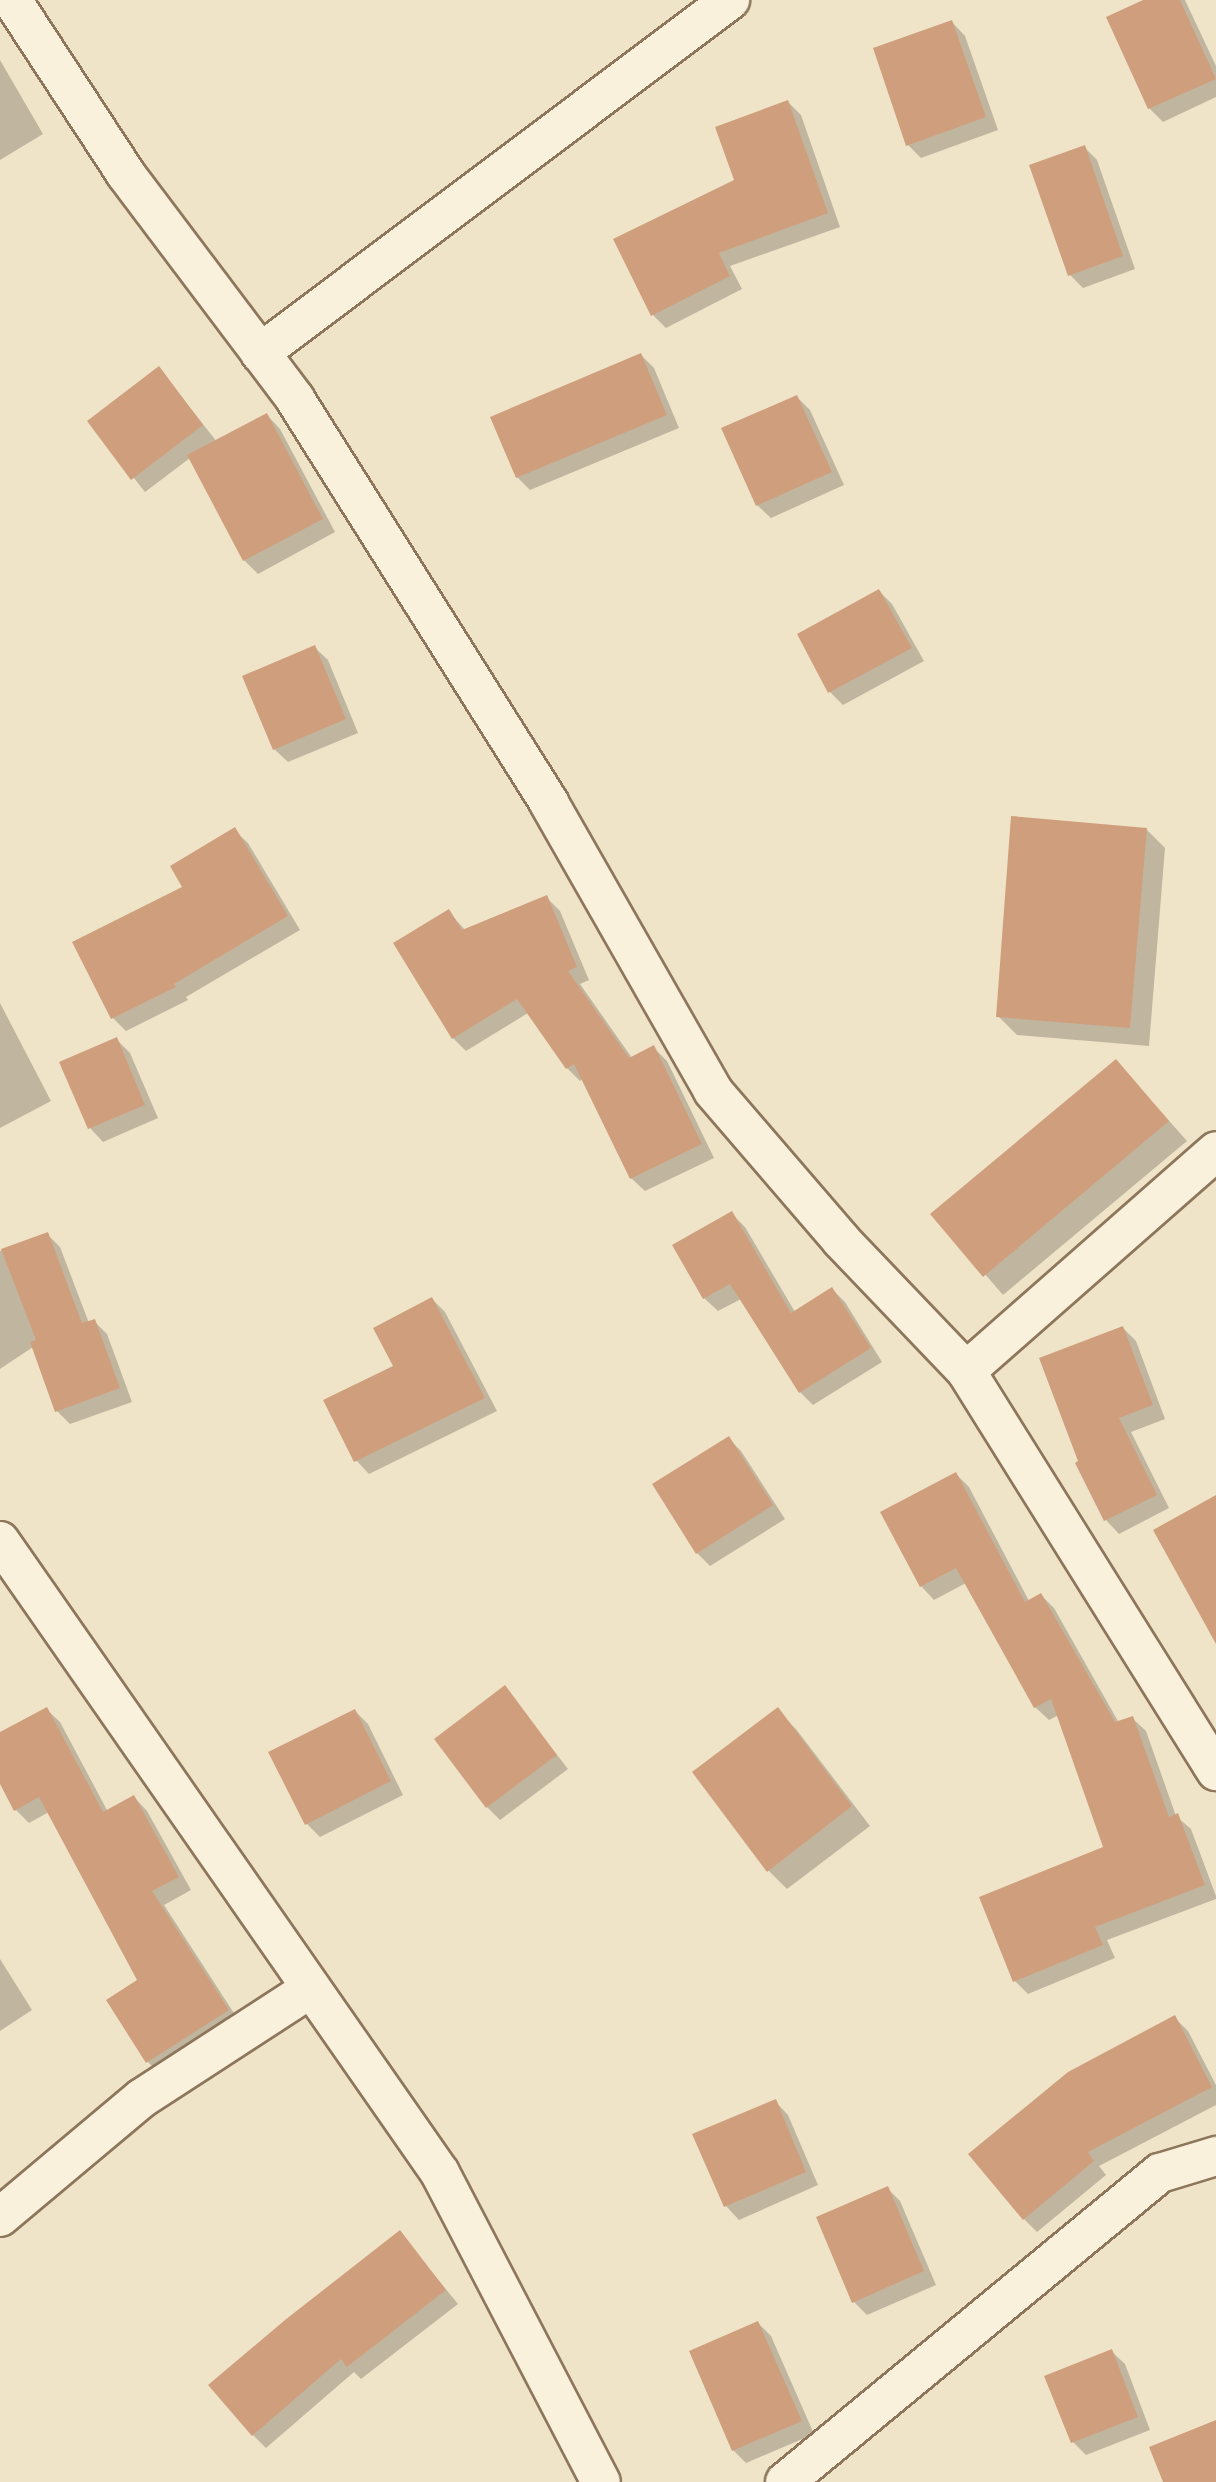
<!DOCTYPE html>
<html>
<head>
<meta charset="utf-8">
<style>
	body { margin:0 }
	#map { position:relative; width:1216px; height:2482px; overflow:hidden; background:#f0e4c8; font-family:"Source Serif 4",serif }
	div>[style] { position:absolute }
	.shadow>* { inset:0; background:#0003 }
	.building>* { inset:0; background:#cf9f7d }
	.roads { filter:drop-shadow(2px 0 #8d765c) drop-shadow(-2px 0 #8d765c) drop-shadow(0 2px #8d765c) drop-shadow(0 -2px #8d765c) }
	.street>* { height:38px; margin:-19px; padding:0 19px; transform-origin:19px; border-radius:19px; background:#faf1dc }
	span { translate:-50% -50%; white-space:nowrap; text-align:center; line-height:1.15; -webkit-text-stroke:6px #f7eed8; paint-order:stroke }
</style>
</head>
<body>
<div id="map">
	<div class="shadow">
		<div style="clip-path:polygon(1148px 0,1185px 0,1216px 66px,1216px 97px,1163px 122px,1149px 108px,1109px 18px)"></div>
		<div style="clip-path:polygon(952px 22px,965px 36px,998px 130px,921px 158px,908px 145px)"></div>
		<div style="clip-path:polygon(0 60px,43px 134px,0 160px)"></div>
		<div style="clip-path:polygon(788px 102px,801px 115px,840px 227px,730px 266px,742px 289px,666px 328px,653px 315px)"></div>
		<div style="clip-path:polygon(1084px 147px,1097px 160px,1135px 269px,1083px 288px,1070px 275px)"></div>
		<div style="clip-path:polygon(641px 355px,654px 368px,679px 428px,530px 490px,517px 477px)"></div>
		<div style="clip-path:polygon(159px 368px,217px 442px,267px 415px,280px 429px,335px 532px,258px 574px,244px 560px,190px 458px,145px 492px,89px 421px)"></div>
		<div style="clip-path:polygon(797px 397px,810px 410px,844px 485px,771px 518px,757px 505px)"></div>
		<div style="clip-path:polygon(879px 591px,892px 604px,924px 661px,843px 705px,830px 692px,799px 635px)"></div>
		<div style="clip-path:polygon(314px 647px,328px 660px,358px 733px,288px 762px,274px 749px)"></div>
		<div style="clip-path:polygon(1146px 829px,1165px 848px,1149px 1046px,1017px 1035px,998px 1016px)"></div>
		<div style="clip-path:polygon(234px 830px,248px 843px,300px 930px,186px 997px,188px 1000px,126px 1031px,113px 1018px,75px 943px,185px 888px)"></div>
		<div style="clip-path:polygon(546px 897px,560px 911px,589px 980px,580px 984px,632px 1058px,654px 1048px,667px 1061px,714px 1158px,645px 1191px,631px 1178px,583px 1079px,580px 1081px,567px 1068px,528px 1013px,466px 1051px,453px 1038px,395px 943px,448px 911px,466px 931px)"></div>
		<div style="clip-path:polygon(0 1003px,51px 1101px,0 1128px)"></div>
		<div style="clip-path:polygon(117px 1040px,130px 1053px,158px 1118px,103px 1142px,90px 1128px,62px 1063px)"></div>
		<div style="clip-path:polygon(1116px 1061px,1187px 1141px,1003px 1295px,933px 1214px)"></div>
		<div style="clip-path:polygon(732px 1214px,745px 1227px,795px 1312px,832px 1289px,845px 1302px,882px 1362px,813px 1405px,800px 1392px,741px 1299px,718px 1311px,704px 1298px)"></div>
		<div style="clip-path:polygon(47px 1234px,60px 1247px,89px 1323px,94px 1321px,107px 1334px,132px 1402px,70px 1424px,57px 1411px,33px 1347px,0 1369px,0 1251px)"></div>
		<div style="clip-path:polygon(432px 1299px,445px 1312px,497px 1411px,369px 1474px,356px 1460px)"></div>
		<div style="clip-path:polygon(1123px 1328px,1136px 1341px,1165px 1419px,1131px 1432px,1169px 1508px,1119px 1534px,1106px 1520px,1077px 1463px,1080px 1462px)"></div>
		<div style="clip-path:polygon(728px 1438px,741px 1451px,785px 1519px,710px 1566px,697px 1553px)"></div>
		<div style="clip-path:polygon(956px 1474px,969px 1487px,1029px 1601px,1041px 1595px,1054px 1608px,1119px 1723px,1132px 1718px,1146px 1731px,1176px 1816px,1191px 1829px,1216px 1896px,1216px 1899px,1107px 1940px,1115px 1958px,1028px 1994px,1015px 1981px,1105px 1848px,1059px 1715px,1049px 1720px,1035px 1707px,966px 1583px,934px 1600px,921px 1586px,882px 1513px)"></div>
		<div style="clip-path:polygon(505px 1688px,568px 1769px,500px 1820px,487px 1807px)"></div>
		<div style="clip-path:polygon(46px 1709px,60px 1722px,108px 1812px,134px 1797px,147px 1811px,191px 1890px,164px 1905px,241px 2024px,161px 2075px,148px 2062px,109px 2001px,139px 1981px,49px 1812px,29px 1823px,16px 1810px,0 1780px,0 1734px)"></div>
		<div style="clip-path:polygon(777px 1710px,796px 1729px,870px 1826px,787px 1889px,768px 1870px)"></div>
		<div style="clip-path:polygon(355px 1711px,368px 1724px,403px 1795px,320px 1837px,307px 1824px)"></div>
		<div style="clip-path:polygon(0 1959px,32px 2010px,0 2031px)"></div>
		<div style="clip-path:polygon(1174px 2017px,1188px 2031px,1216px 2085px,1216px 2105px,1099px 2166px,1106px 2175px,1037px 2232px,1024px 2219px)"></div>
		<div style="clip-path:polygon(775px 2101px,788px 2115px,818px 2185px,739px 2220px,726px 2206px,695px 2135px)"></div>
		<div style="clip-path:polygon(887px 2188px,900px 2201px,936px 2285px,867px 2315px,854px 2302px)"></div>
		<div style="clip-path:polygon(400px 2233px,458px 2304px,361px 2379px,354px 2372px,266px 2448px,253px 2435px)"></div>
		<div style="clip-path:polygon(758px 2323px,771px 2336px,814px 2434px,746px 2463px,733px 2450px)"></div>
		<div style="clip-path:polygon(1111px 2351px,1125px 2364px,1150px 2430px,1086px 2455px,1073px 2442px)"></div>
	</div>
	<div class="building">
		<div style="clip-path:polygon(1143px 0,1180px 0,1216px 79px,1148px 109px,1106px 17px)"></div>
		<div style="clip-path:polygon(952px 20px,986px 117px,906px 146px,873px 48px)"></div>
		<div style="clip-path:polygon(788px 100px,828px 213px,719px 253px,730px 276px,651px 316px,613px 239px,734px 180px,715px 127px)"></div>
		<div style="clip-path:polygon(1085px 145px,1123px 256px,1068px 276px,1029px 165px)"></div>
		<div style="clip-path:polygon(641px 353px,667px 415px,516px 478px,490px 417px)"></div>
		<div style="clip-path:polygon(159px 366px,203px 425px,131px 480px,87px 421px)"></div>
		<div style="clip-path:polygon(797px 395px,832px 472px,756px 506px,721px 428px)"></div>
		<div style="clip-path:polygon(267px 413px,323px 519px,243px 561px,187px 455px)"></div>
		<div style="clip-path:polygon(879px 589px,912px 648px,828px 693px,797px 634px)"></div>
		<div style="clip-path:polygon(315px 645px,346px 719px,273px 750px,242px 676px)"></div>
		<div style="clip-path:polygon(1011px 816px,1147px 828px,1130px 1028px,996px 1017px)"></div>
		<div style="clip-path:polygon(235px 827px,288px 916px,174px 984px,176px 987px,111px 1019px,72px 942px,182px 887px,170px 866px)"></div>
		<div style="clip-path:polygon(547px 895px,577px 967px,568px 971px,629px 1058px,654px 1045px,702px 1144px,630px 1179px,574px 1064px,566px 1069px,517px 999px,452px 1039px,393px 943px,449px 909px,462px 930px)"></div>
		<div style="clip-path:polygon(117px 1037px,145px 1105px,88px 1129px,59px 1062px)"></div>
		<div style="clip-path:polygon(1116px 1059px,1169px 1121px,983px 1277px,930px 1214px)"></div>
		<div style="clip-path:polygon(732px 1211px,791px 1313px,832px 1287px,871px 1348px,799px 1393px,730px 1284px,703px 1299px,672px 1245px)"></div>
		<div style="clip-path:polygon(48px 1232px,82px 1323px,95px 1319px,120px 1388px,55px 1412px,30px 1342px,36px 1340px,1px 1249px)"></div>
		<div style="clip-path:polygon(432px 1297px,485px 1398px,354px 1462px,323px 1400px,393px 1366px,373px 1328px)"></div>
		<div style="clip-path:polygon(1123px 1326px,1153px 1405px,1119px 1418px,1157px 1495px,1104px 1521px,1075px 1463px,1078px 1461px,1039px 1358px)"></div>
		<div style="clip-path:polygon(729px 1436px,773px 1505px,696px 1554px,652px 1484px)"></div>
		<div style="clip-path:polygon(956px 1472px,1025px 1602px,1041px 1593px,1115px 1722px,1133px 1716px,1169px 1817px,1178px 1813px,1205px 1885px,1095px 1927px,1103px 1945px,1013px 1982px,979px 1897px,1103px 1847px,1051px 1699px,1034px 1708px,956px 1568px,920px 1587px,880px 1512px)"></div>
		<div style="clip-path:polygon(1216px 1495px,1216px 1644px,1153px 1530px)"></div>
		<div style="clip-path:polygon(505px 1685px,557px 1755px,486px 1808px,434px 1739px)"></div>
		<div style="clip-path:polygon(47px 1707px,103px 1812px,134px 1795px,179px 1877px,152px 1891px,229px 2010px,146px 2063px,106px 2000px,137px 1980px,39px 1797px,14px 1811px,0 1784px,0 1732px)"></div>
		<div style="clip-path:polygon(778px 1707px,852px 1806px,767px 1872px,692px 1772px)"></div>
		<div style="clip-path:polygon(355px 1709px,391px 1781px,305px 1825px,268px 1752px)"></div>
		<div style="clip-path:polygon(1175px 2015px,1212px 2087px,1088px 2152px,1094px 2161px,1023px 2220px,968px 2154px,1068px 2072px)"></div>
		<div style="clip-path:polygon(776px 2099px,806px 2172px,724px 2207px,692px 2134px)"></div>
		<div style="clip-path:polygon(888px 2186px,924px 2271px,852px 2303px,816px 2217px)"></div>
		<div style="clip-path:polygon(400px 2230px,446px 2290px,347px 2367px,341px 2359px,252px 2436px,208px 2385px,285px 2320px)"></div>
		<div style="clip-path:polygon(758px 2321px,802px 2421px,732px 2451px,689px 2351px)"></div>
		<div style="clip-path:polygon(1112px 2349px,1138px 2417px,1071px 2443px,1044px 2376px)"></div>
		<div style="clip-path:polygon(1216px 2420px,1216px 2482px,1163px 2482px,1149px 2447px)"></div>
	</div>
	<div class="roads">
		<div class="street">
			<div style="left:12px;top:0;width:207px;rotate:56.8deg"></div>
			<div style="left:125px;top:173px;width:283px;rotate:53deg"></div>
			<div style="left:295px;top:399px;width:477px;rotate:57.8deg"></div>
			<div style="left:549px;top:803px;width:331px;rotate:60.3deg"></div>
			<div style="left:713px;top:1091px;width:196px;rotate:49.3deg"></div>
			<div style="left:841px;top:1240px;width:181px;rotate:46.3deg"></div>
			<div style="left:966px;top:1371px;width:472px;rotate:58deg"></div>
			<div style="left:260px;top:353px;width:588px;rotate:-36.91deg"></div>
			<div style="left:966px;top:1371px;width:333px;rotate:-41.3deg"></div>
			<div style="left:0;top:1541px;width:770px;rotate:55.15deg"></div>
			<div style="left:440px;top:2173px;width:348px;rotate:62.5deg"></div>
			<div style="left:0;top:2217px;width:185px;rotate:-40deg"></div>
			<div style="left:142px;top:2098px;width:200px;rotate:-33deg"></div>
			<div style="left:785px;top:2482px;width:486px;rotate:-39.5deg"></div>
			<div style="left:1160px;top:2173px;width:59px;rotate:-16.9deg"></div>
		</div>
	</div>
</div>
</body>
</html>
